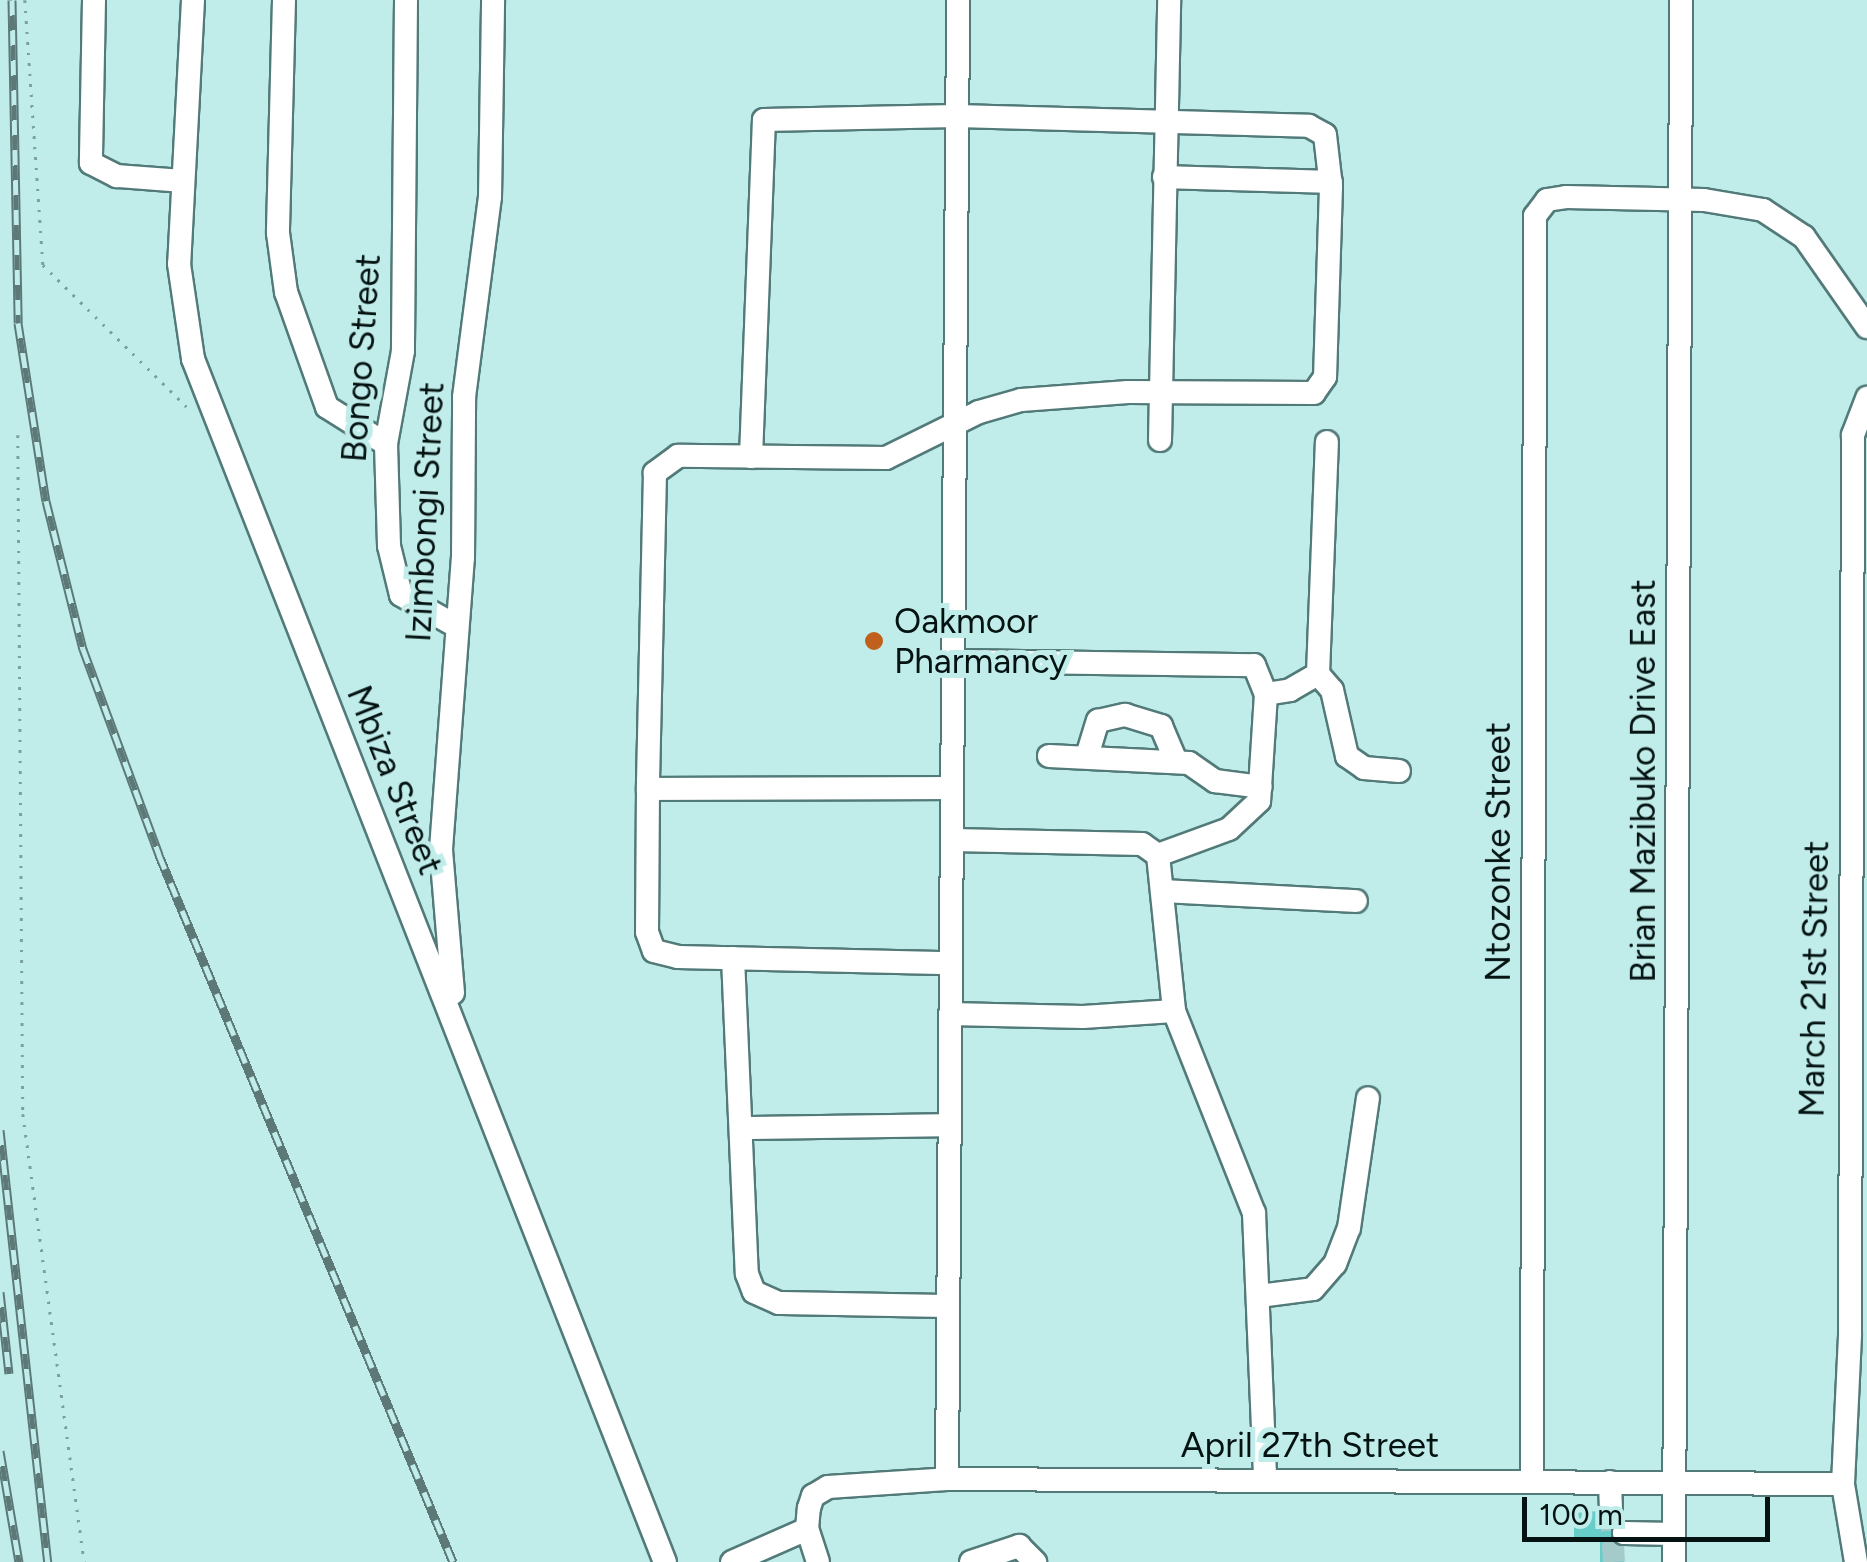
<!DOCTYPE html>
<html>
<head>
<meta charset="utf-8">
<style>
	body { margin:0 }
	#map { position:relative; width:1867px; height:1562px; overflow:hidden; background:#c0ecea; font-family:Figtree,sans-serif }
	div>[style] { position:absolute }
	.building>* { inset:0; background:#66cdc9 }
	.minor-tunnel>* { height:22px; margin-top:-11px; transform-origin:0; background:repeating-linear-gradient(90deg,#a4cbca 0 22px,transparent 0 33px) }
	.path>* { height:2.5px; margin-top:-1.25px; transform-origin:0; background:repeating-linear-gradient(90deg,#7d9f9d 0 2.5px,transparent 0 10.5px) }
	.roads { filter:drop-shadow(2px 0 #527a78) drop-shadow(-2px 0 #527a78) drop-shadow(0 2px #527a78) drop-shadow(0 -2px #527a78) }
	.minor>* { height:22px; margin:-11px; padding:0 11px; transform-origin:11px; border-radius:11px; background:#fff }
	.rail>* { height:9px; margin-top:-4.5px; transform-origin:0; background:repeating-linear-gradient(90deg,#c0ecea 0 15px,#5c7978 0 30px); box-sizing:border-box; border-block:2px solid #5c7978 }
	.dots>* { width:28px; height:28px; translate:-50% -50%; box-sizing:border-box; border:5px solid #c0ecea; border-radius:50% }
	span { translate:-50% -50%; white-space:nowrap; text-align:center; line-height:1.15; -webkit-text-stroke:10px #c0ecea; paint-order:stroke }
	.street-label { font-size:35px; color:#041312 }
	.poi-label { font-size:35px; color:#041312 }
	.left { translate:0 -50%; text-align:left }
	.scale { position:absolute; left:1522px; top:1497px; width:248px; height:45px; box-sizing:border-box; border:5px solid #041312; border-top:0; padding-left:12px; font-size:30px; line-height:35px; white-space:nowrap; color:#041312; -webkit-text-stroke:8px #c0ecea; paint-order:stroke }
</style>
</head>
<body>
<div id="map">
	<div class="building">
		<div style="clip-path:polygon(1624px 1509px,1624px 1562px,1600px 1562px,1600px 1541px,1574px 1541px,1574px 1513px)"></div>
	</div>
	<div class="minor-tunnel">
		<div style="left:1611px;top:1509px;width:53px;rotate:86.8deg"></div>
	</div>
	<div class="path">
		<div style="left:25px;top:0;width:266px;rotate:86.1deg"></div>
		<div style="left:43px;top:265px;width:208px;rotate:44.6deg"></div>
		<div style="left:18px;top:435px;width:679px;rotate:89.58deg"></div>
		<div style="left:23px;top:1114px;width:452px;rotate:82.2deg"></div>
	</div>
	<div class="roads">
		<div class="minor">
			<div style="left:94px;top:0;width:163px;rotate:91.1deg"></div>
			<div style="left:91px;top:163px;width:29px;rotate:27deg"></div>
			<div style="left:117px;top:176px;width:65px;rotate:4.4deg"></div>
			<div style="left:193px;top:0;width:264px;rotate:93deg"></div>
			<div style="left:179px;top:264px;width:96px;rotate:81.6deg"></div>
			<div style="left:193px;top:359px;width:1292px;rotate:68.58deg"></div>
			<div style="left:284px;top:0;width:233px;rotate:91.5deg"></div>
			<div style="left:278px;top:233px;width:60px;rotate:82.3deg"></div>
			<div style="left:286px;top:292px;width:122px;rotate:70.4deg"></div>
			<div style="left:327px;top:407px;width:70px;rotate:32.1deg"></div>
			<div style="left:406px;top:0;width:351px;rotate:90.5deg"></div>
			<div style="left:403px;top:351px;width:95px;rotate:100.4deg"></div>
			<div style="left:386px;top:444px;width:102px;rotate:88.3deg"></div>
			<div style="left:389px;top:546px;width:50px;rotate:76.2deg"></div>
			<div style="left:401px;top:595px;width:63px;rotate:29.4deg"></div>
			<div style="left:1164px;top:177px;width:167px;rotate:1.7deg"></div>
			<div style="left:1160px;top:440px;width:440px;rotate:-88.8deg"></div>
			<div style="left:751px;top:457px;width:337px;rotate:-87.8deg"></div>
			<div style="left:764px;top:120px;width:193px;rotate:-1.2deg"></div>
			<div style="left:957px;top:116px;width:352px;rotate:1.6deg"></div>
			<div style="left:1309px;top:126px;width:18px;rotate:29deg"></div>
			<div style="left:1325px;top:135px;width:52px;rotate:83.4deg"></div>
			<div style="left:1331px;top:187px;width:190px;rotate:91.8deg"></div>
			<div style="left:1325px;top:377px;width:19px;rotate:125deg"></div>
			<div style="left:1314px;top:393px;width:186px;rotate:-179.7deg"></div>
			<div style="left:1128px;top:392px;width:107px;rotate:175.7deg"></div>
			<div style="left:1021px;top:400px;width:44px;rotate:164.1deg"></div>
			<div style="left:979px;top:412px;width:104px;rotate:153.7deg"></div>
			<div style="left:886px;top:458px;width:208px;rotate:-179.4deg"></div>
			<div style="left:678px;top:456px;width:29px;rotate:144deg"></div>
			<div style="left:655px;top:473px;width:316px;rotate:91.3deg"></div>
			<div style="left:648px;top:789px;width:304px;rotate:-0.2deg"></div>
			<div style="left:953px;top:661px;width:301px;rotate:0.8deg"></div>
			<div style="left:1254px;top:665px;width:31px;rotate:68deg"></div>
			<div style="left:1266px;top:694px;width:107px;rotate:93.7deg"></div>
			<div style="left:1259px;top:801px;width:41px;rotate:137deg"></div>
			<div style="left:1229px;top:829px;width:76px;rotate:159.9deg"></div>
			<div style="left:1318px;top:674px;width:21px;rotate:49deg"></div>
			<div style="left:1332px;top:690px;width:68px;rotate:77.2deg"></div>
			<div style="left:1347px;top:756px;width:21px;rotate:35deg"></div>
			<div style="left:1364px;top:768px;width:35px;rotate:5deg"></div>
			<div style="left:1266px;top:694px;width:24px;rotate:-9deg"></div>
			<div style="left:1290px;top:690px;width:32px;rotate:-30deg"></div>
			<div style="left:1318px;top:674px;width:232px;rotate:-87.8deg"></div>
			<div style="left:1049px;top:756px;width:140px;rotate:2.9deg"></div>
			<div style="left:1189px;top:763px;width:32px;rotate:35deg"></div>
			<div style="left:1215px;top:781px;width:46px;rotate:7.4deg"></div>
			<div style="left:1087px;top:756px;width:37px;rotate:-73deg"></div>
			<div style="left:1098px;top:721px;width:28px;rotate:-13deg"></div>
			<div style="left:1125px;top:715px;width:38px;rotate:17deg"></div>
			<div style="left:1161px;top:726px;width:39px;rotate:67deg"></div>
			<div style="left:648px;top:789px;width:143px;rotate:90.4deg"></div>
			<div style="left:647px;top:932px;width:20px;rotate:70deg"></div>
			<div style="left:654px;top:951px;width:25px;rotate:14deg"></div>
			<div style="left:678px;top:957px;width:273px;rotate:1.3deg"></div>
			<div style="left:952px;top:840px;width:190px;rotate:1.2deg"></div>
			<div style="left:1142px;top:844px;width:19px;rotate:35deg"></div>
			<div style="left:1158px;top:855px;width:157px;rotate:84.1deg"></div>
			<div style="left:1174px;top:1011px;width:217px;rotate:68.4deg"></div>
			<div style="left:1254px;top:1213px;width:267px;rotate:87.6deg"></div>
			<div style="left:1164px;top:891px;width:192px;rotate:3deg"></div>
			<div style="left:733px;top:958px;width:316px;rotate:87.5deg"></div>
			<div style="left:747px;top:1274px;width:19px;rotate:69deg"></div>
			<div style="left:754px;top:1292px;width:27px;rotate:24deg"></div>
			<div style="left:779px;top:1303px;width:169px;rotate:1deg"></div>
			<div style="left:453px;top:993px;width:144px;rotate:-94.8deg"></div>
			<div style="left:441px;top:849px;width:292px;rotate:-85.7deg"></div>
			<div style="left:463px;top:558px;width:161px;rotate:-89.6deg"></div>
			<div style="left:464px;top:397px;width:202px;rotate:-82.6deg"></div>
			<div style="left:490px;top:197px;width:197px;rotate:-89.1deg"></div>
			<div style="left:950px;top:1014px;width:133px;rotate:1.3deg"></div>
			<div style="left:1083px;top:1017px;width:91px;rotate:-3.8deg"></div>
			<div style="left:744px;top:1128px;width:205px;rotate:-0.8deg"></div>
			<div style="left:1259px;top:1296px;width:54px;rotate:-7.4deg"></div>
			<div style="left:1313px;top:1289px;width:33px;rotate:-49deg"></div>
			<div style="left:1335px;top:1264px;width:39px;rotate:-69deg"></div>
			<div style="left:1349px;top:1228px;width:131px;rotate:-81.7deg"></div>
			<div style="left:947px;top:1479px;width:1479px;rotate:-89.57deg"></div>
			<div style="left:1532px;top:1480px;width:1264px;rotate:-89.86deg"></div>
			<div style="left:1535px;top:216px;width:20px;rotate:-53deg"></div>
			<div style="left:1547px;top:200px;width:19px;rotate:-9deg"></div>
			<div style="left:1566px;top:197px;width:138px;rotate:1.2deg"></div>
			<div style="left:1704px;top:200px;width:60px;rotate:9.6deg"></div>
			<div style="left:1763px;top:210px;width:49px;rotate:33.4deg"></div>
			<div style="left:1804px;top:237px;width:110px;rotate:55deg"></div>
			<div style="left:1610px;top:1482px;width:27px;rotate:88deg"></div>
			<div style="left:1624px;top:1533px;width:50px;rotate:1.1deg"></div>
			<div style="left:732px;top:1562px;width:82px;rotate:-23.7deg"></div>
			<div style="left:818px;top:1562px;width:35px;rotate:-108deg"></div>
			<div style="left:807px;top:1529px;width:21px;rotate:-85deg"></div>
			<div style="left:809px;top:1508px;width:13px;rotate:-72deg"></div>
			<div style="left:813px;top:1496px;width:17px;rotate:-31deg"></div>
			<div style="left:828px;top:1487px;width:119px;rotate:-3.8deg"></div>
			<div style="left:947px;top:1479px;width:896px;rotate:0.32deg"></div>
			<div style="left:971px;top:1562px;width:51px;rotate:-18.4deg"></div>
			<div style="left:1019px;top:1546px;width:23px;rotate:45deg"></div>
			<div style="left:1674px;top:1562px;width:1562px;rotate:-89.74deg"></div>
			<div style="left:1856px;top:1562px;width:79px;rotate:-99.5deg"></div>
			<div style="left:1843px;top:1484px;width:151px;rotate:-87.3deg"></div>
			<div style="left:1850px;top:1333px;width:898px;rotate:-89.81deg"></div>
			<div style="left:1853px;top:435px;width:40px;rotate:-69deg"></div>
		</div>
	</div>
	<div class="rail">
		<div style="left:12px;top:0;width:323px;rotate:88.9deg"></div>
		<div style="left:18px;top:323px;width:180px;rotate:81.1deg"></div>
		<div style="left:46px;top:501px;width:153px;rotate:76deg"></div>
		<div style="left:83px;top:649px;width:220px;rotate:69.7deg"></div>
		<div style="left:159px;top:855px;width:766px;rotate:67.42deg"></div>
		<div style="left:0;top:1130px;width:435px;rotate:83.7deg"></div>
		<div style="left:0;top:1292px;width:82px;rotate:83.7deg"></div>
		<div style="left:0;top:1451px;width:113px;rotate:80.3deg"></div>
	</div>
	<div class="dots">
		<div style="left:874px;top:641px;background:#c0601c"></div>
	</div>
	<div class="street-label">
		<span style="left:361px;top:358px;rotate:-86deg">Bongo Street</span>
		<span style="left:425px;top:512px;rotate:-87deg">Izimbongi Street</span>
		<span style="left:395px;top:780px;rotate:68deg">Mbiza Street</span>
		<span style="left:1643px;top:781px;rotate:-90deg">Brian Mazibuko Drive East</span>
		<span style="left:1498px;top:852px;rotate:-90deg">Ntozonke Street</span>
		<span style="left:1814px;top:979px;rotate:-89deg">March 21st Street</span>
		<span style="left:1310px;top:1445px">April 27th Street</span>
	</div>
	<div class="poi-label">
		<span class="left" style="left:894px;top:641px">Oakmoor<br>Pharmancy</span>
	</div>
	<div class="scale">100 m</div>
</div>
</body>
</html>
